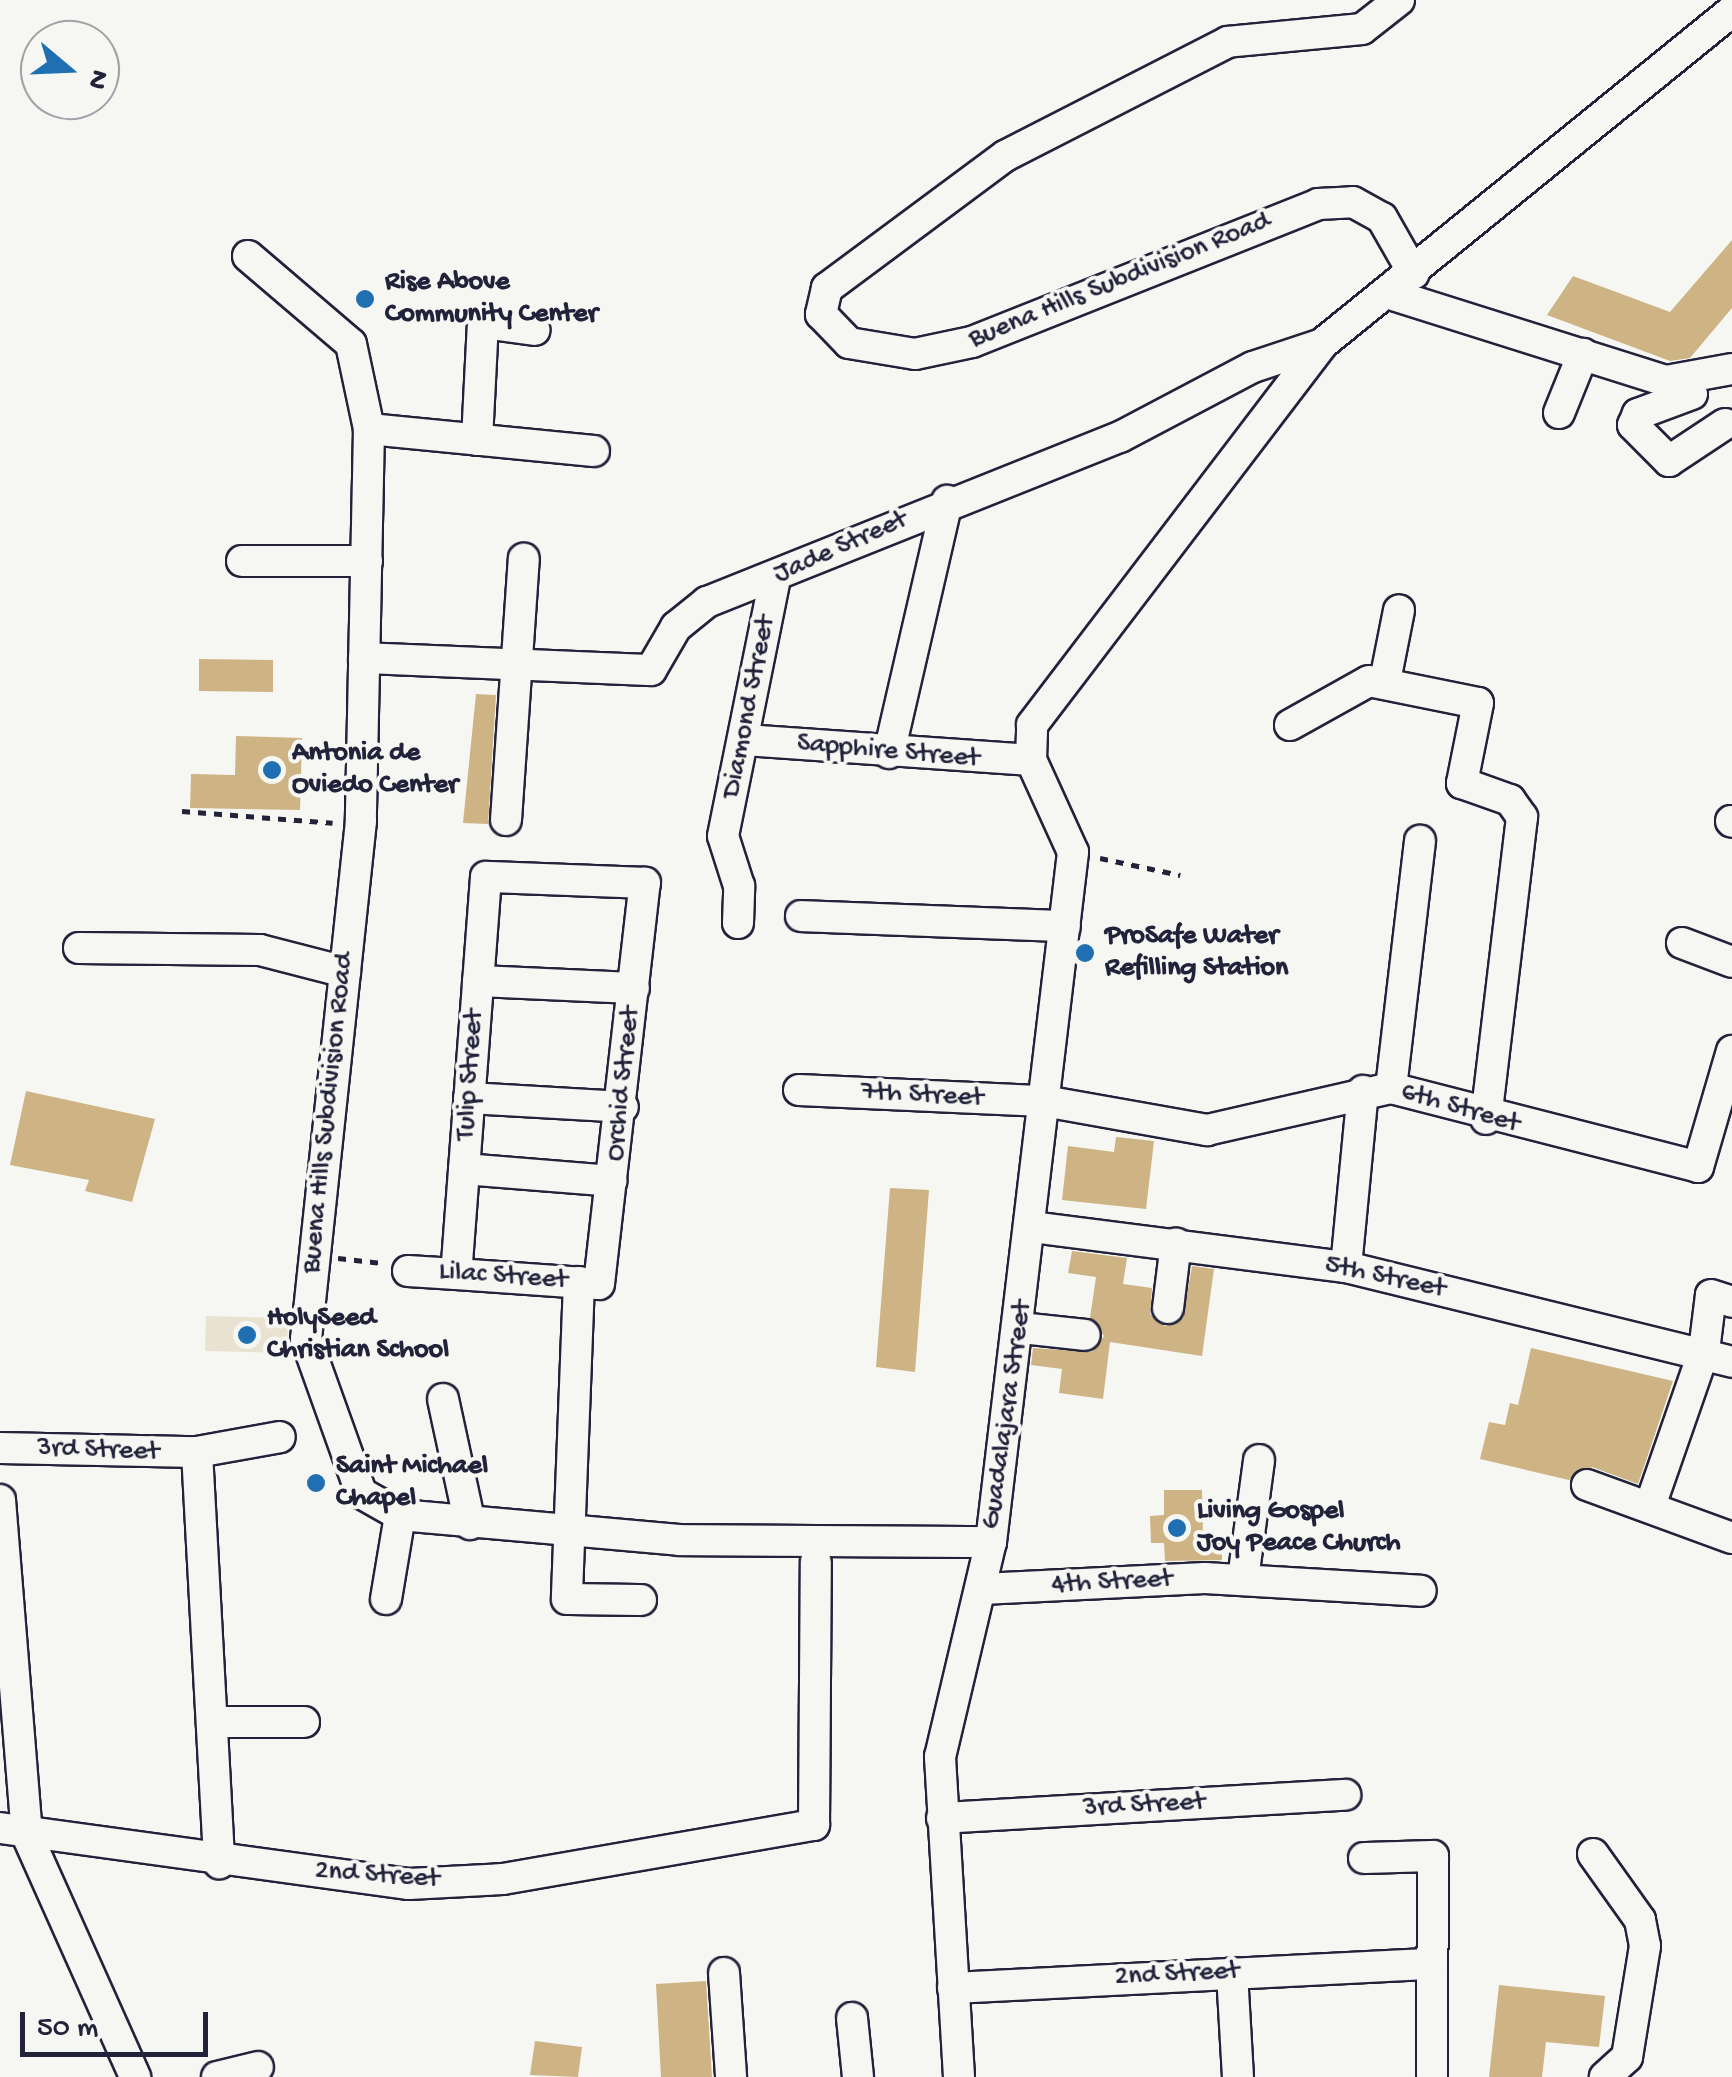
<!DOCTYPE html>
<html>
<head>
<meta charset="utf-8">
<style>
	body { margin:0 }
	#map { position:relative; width:1732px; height:2077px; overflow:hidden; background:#f6f6f2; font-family:"Gochi Hand",sans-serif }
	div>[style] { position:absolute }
	.built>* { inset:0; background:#eae2d1 }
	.building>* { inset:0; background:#ceb484 }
	.path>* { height:5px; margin-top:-2.5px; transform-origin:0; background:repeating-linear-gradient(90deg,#22223b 0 8px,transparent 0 16px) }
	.roads { filter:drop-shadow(2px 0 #22223b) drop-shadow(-2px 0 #22223b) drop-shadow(0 2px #22223b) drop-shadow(0 -2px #22223b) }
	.minor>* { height:30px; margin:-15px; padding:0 15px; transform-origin:15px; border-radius:15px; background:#f6f6f2 }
	.dots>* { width:28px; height:28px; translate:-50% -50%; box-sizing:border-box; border:5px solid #f6f6f2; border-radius:50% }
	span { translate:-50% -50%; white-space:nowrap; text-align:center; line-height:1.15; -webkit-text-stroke:8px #f6f6f2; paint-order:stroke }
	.street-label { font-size:28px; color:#22223b }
	.poi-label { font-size:28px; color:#22223b; font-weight:700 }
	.left { translate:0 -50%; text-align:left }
	.north { position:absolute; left:20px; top:20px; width:100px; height:100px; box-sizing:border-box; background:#f6f6f2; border:2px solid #a1a1a9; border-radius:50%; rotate:109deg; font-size:28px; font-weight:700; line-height:40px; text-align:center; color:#22223b }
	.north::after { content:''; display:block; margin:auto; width:35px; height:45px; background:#1f6fb2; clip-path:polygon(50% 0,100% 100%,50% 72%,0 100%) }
	.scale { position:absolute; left:20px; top:2012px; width:188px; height:45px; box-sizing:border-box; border:5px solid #22223b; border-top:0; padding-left:12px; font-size:30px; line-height:35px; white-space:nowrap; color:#22223b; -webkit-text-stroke:8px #f6f6f2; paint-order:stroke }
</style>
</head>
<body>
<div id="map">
	<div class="built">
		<div style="clip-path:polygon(206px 1316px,288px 1318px,287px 1353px,205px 1351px)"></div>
	</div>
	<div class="building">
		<div style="clip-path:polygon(1732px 240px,1732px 308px,1690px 358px,1670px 361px,1547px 315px,1573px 276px,1670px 312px)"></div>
		<div style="clip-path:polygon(199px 659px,273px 660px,273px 692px,199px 691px)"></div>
		<div style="clip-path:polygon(476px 694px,496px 695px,488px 824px,463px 823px)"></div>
		<div style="clip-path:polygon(236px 736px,302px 738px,300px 810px,190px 808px,191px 774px,235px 775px)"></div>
		<div style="clip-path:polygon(26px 1091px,155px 1119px,132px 1202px,85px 1191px,89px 1180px,10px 1165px)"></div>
		<div style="clip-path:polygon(1116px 1137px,1154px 1141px,1146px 1209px,1062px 1200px,1068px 1146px,1114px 1152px)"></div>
		<div style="clip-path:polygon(890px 1188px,929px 1190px,915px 1372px,876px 1367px)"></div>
		<div style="clip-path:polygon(1072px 1251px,1127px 1258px,1123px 1284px,1152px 1288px,1150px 1314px,1165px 1326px,1183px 1318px,1192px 1266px,1214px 1269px,1202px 1356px,1110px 1342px,1103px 1399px,1059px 1393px,1062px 1369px,1031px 1365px,1033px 1348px,1092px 1352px,1104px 1336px,1090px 1318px,1096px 1277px,1068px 1273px)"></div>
		<div style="clip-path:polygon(1531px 1348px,1673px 1381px,1638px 1484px,1592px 1467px,1569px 1480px,1480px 1459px,1489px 1422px,1505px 1425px,1510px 1403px,1518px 1405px)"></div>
		<div style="clip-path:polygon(1164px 1490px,1202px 1490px,1203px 1540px,1222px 1539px,1222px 1560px,1165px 1561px,1164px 1543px,1151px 1543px,1150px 1516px,1164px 1515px)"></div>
		<div style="clip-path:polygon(706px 1981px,712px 2077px,661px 2077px,656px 1984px)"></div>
		<div style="clip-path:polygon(1499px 1985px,1605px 1996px,1599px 2047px,1546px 2042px,1542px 2077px,1489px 2077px)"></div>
		<div style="clip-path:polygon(535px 2041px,582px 2047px,578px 2077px,530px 2075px)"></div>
	</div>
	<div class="path">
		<div style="left:182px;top:811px;width:151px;rotate:4.5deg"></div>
		<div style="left:1100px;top:858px;width:82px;rotate:12deg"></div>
		<div style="left:338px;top:1258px;width:44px;rotate:6.5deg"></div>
	</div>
	<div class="roads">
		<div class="minor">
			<div style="left:1399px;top:0;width:47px;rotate:141.9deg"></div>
			<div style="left:1362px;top:29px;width:135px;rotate:174.5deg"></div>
			<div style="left:1228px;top:42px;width:250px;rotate:152.9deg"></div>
			<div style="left:1005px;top:156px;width:222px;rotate:143.4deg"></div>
			<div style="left:827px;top:288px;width:27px;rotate:103deg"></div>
			<div style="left:821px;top:314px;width:40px;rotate:46deg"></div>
			<div style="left:849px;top:343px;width:67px;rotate:9.5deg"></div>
			<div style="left:915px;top:354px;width:58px;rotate:-11.9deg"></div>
			<div style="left:972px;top:342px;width:373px;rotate:-21.7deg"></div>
			<div style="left:1318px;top:204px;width:35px;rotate:-3deg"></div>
			<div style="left:1353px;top:202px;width:33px;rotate:29deg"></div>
			<div style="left:1382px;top:218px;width:64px;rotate:60.3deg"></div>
			<div style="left:248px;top:256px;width:135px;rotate:40.5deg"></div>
			<div style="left:351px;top:344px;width:87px;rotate:78deg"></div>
			<div style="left:369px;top:429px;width:392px;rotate:91.2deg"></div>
			<div style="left:361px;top:821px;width:521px;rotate:96.06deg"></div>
			<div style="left:306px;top:1339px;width:164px;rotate:70.3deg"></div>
			<div style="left:361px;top:1493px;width:45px;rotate:29.4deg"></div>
			<div style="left:400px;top:1515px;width:280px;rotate:5.1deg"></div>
			<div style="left:679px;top:1540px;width:312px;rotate:0.4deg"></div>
			<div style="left:1393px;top:295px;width:286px;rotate:17.5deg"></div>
			<div style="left:1666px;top:381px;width:67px;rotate:-10.3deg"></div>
			<div style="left:1692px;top:394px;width:58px;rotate:159.7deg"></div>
			<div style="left:1638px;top:414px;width:12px;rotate:114deg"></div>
			<div style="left:1633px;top:425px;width:51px;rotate:45deg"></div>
			<div style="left:1669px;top:461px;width:67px;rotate:-33.5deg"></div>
			<div style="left:1559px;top:413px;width:64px;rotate:-67.9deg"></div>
			<div style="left:369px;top:429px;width:226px;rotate:5.6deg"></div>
			<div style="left:477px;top:440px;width:117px;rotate:-87.1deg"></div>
			<div style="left:483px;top:323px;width:52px;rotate:7.7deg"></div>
			<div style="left:242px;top:561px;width:125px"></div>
			<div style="left:364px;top:658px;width:287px;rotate:2.4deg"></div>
			<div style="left:651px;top:670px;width:50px;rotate:-59.8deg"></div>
			<div style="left:676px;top:627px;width:40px;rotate:-39deg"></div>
			<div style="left:707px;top:602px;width:445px;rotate:-21.8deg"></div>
			<div style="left:1120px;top:437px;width:150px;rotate:-27.8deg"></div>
			<div style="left:1253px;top:367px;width:73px;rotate:-18.4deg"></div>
			<div style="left:1385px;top:681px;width:72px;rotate:-78.8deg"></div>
			<div style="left:1290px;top:725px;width:90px;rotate:-29.1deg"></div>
			<div style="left:1369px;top:681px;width:111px;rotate:11.4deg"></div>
			<div style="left:1478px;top:703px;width:82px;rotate:101.3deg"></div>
			<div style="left:1462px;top:783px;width:51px;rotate:19.5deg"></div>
			<div style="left:1510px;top:800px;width:21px;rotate:55deg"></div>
			<div style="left:1522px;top:817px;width:304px;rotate:96.8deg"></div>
			<div style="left:745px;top:740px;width:287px;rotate:4deg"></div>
			<div style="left:889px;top:753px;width:259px;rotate:-77deg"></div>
			<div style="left:1031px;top:760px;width:35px;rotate:-88deg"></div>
			<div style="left:1032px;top:725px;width:479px;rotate:-52.7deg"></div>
			<div style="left:1322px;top:344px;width:528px;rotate:-39.08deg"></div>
			<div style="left:506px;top:820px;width:262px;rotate:-86.1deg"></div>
			<div style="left:1731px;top:821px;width:1px;rotate:45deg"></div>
			<div style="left:801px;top:916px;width:264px;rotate:2.2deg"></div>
			<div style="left:738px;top:923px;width:37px;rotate:-88deg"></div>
			<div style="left:739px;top:886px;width:52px;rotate:-107.7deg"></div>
			<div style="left:723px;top:836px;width:262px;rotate:-78.6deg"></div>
			<div style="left:1682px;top:943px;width:53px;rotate:20.8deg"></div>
			<div style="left:79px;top:948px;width:181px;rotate:0.6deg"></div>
			<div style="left:260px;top:950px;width:88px;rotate:14.5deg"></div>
			<div style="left:478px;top:981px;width:156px;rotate:2.6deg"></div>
			<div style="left:1391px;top:1088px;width:249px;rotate:-83.3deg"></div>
			<div style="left:799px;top:1090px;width:245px;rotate:2.6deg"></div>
			<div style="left:1044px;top:1101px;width:166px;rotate:10.1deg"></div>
			<div style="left:1207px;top:1130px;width:189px;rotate:-12.9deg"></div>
			<div style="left:1391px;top:1088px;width:317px;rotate:14.4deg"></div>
			<div style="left:1698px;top:1167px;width:121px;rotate:-73.7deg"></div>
			<div style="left:469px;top:1098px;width:154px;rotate:3.3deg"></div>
			<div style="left:464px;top:1169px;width:148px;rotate:4.6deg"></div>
			<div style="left:1032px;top:1227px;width:317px;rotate:7.3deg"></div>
			<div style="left:1346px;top:1267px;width:398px;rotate:13.8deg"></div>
			<div style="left:1346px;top:1267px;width:177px;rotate:-84.5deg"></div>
			<div style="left:408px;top:1271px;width:48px;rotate:3.6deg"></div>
			<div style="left:456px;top:1274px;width:143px;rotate:4deg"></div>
			<div style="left:599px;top:1284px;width:404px;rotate:-83.5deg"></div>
			<div style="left:645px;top:883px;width:159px;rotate:-177.8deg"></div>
			<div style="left:486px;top:877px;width:398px;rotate:94.3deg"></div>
			<div style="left:579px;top:1282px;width:317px;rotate:92.2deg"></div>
			<div style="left:567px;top:1599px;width:74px;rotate:0.8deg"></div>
			<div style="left:1168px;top:1308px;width:65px;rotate:-83deg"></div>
			<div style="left:1021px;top:1328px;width:64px;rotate:6.2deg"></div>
			<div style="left:443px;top:1399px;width:128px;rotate:77.8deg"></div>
			<div style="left:0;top:1448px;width:197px;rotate:1.2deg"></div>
			<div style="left:197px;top:1452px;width:84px;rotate:-10.2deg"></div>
			<div style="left:197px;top:1452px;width:412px;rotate:86.9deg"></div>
			<div style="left:1587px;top:1485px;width:154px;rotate:20.1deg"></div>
			<div style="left:0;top:1500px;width:336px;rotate:85.4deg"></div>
			<div style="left:27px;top:1835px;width:265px;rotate:65.9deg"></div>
			<div style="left:1650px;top:1506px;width:164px;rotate:-70.8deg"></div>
			<div style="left:1704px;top:1351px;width:56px;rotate:-82.9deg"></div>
			<div style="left:1711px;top:1295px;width:22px;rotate:18deg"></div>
			<div style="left:1243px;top:1579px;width:120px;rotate:-82.3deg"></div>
			<div style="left:982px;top:1589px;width:223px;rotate:-2.8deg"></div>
			<div style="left:1205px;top:1578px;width:216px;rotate:3.4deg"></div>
			<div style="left:386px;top:1599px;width:85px;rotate:-80.5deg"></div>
			<div style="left:213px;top:1722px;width:91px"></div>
			<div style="left:942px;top:1818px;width:404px;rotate:-3.3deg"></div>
			<div style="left:0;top:1828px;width:413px;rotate:7.8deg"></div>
			<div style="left:409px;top:1884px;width:94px;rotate:-3deg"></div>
			<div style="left:503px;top:1879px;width:316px;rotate:-9.9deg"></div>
			<div style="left:814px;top:1825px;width:263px;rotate:-89.6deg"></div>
			<div style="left:1593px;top:1854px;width:81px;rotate:54.5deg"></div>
			<div style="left:1640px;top:1920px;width:26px;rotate:79deg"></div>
			<div style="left:1645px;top:1946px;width:112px;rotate:99.2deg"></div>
			<div style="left:1627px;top:2057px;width:30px;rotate:138deg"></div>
			<div style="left:1364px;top:1858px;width:69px;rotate:-1.7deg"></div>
			<div style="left:1433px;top:1856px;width:220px;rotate:90.3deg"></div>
			<div style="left:724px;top:1973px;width:104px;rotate:86.1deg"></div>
			<div style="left:1232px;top:1973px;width:104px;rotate:86.7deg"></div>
			<div style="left:953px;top:1988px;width:479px;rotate:-2.9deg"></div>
			<div style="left:852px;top:2018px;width:59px;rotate:84.2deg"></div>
			<div style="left:217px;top:2077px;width:42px;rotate:-13.7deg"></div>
			<div style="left:959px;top:2077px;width:321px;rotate:-93.4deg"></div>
			<div style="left:940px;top:1757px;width:221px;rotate:-76.7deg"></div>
			<div style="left:991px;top:1542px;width:695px;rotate:-83.22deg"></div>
			<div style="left:1073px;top:852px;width:101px;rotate:-114.5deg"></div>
		</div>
	</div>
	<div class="dots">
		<div style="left:365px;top:299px;background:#1f6fb2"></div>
		<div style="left:272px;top:770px;background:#1f6fb2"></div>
		<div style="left:1085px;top:953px;background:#1f6fb2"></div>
		<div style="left:247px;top:1335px;background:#1f6fb2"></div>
		<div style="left:316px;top:1483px;background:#1f6fb2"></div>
		<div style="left:1177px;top:1528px;background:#1f6fb2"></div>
	</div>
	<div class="street-label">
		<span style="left:1120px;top:281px;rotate:-22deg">Buena Hills Subdivision Road</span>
		<span style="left:841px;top:548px;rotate:-24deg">Jade Street</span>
		<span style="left:750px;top:707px;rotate:-79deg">Diamond Street</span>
		<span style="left:888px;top:752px;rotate:5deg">Sapphire Street</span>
		<span style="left:471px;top:1075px;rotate:-86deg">Tulip Street</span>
		<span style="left:624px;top:1084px;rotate:-84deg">Orchid Street</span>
		<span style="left:922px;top:1096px;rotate:3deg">7th Street</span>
		<span style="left:1460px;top:1109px;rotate:16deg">6th Street</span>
		<span style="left:329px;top:1113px;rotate:-84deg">Buena Hills Subdivision Road</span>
		<span style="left:503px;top:1277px;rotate:4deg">Lilac Street</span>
		<span style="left:1385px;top:1278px;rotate:12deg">5th Street</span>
		<span style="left:1008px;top:1415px;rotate:-82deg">Guadalajara Street</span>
		<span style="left:98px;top:1451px;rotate:2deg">3rd Street</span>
		<span style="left:1112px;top:1583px;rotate:-3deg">4th Street</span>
		<span style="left:1144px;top:1806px;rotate:-3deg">3rd Street</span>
		<span style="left:377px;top:1876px;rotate:4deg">2nd Street</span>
		<span style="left:1177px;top:1975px;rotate:-3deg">2nd Street</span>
	</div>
	<div class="poi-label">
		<span class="left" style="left:385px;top:299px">Rise Above<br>Community Center</span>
		<span class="left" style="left:292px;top:770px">Antonia de<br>Oviedo Center</span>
		<span class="left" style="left:1105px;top:953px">ProSafe Water<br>Refilling Station</span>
		<span class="left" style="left:267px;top:1335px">HolySeed<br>Christian School</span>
		<span class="left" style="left:336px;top:1483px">Saint Michael<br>Chapel</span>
		<span class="left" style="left:1197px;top:1528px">Living Gospel<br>Joy Peace Church</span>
	</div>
	<div class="north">N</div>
	<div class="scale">50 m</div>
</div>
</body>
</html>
